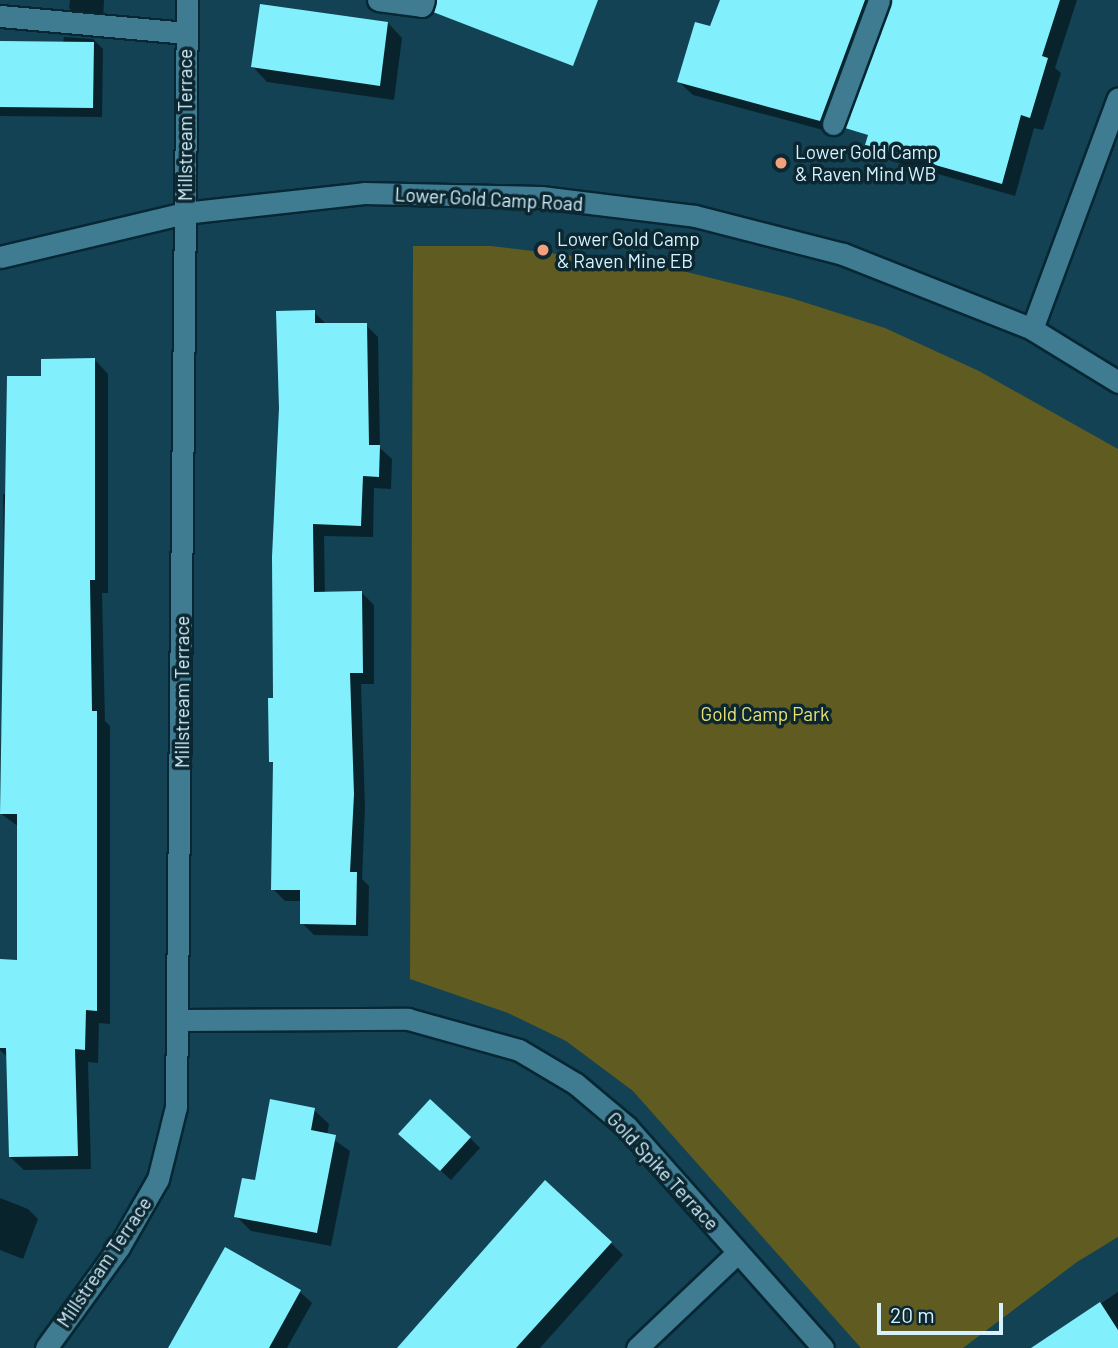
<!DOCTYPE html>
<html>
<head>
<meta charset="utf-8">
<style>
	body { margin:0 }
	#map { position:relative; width:1118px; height:1348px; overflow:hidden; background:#124253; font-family:Barlow,sans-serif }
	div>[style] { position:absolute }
	.green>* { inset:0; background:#605b20 }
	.shadow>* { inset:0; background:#0007 }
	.building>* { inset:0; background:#82f0fc }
	.roads { filter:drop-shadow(2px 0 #062733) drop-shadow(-2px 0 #062733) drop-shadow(0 2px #062733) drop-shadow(0 -2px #062733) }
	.minor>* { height:21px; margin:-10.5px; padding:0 10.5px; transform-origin:10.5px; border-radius:10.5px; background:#3f7c92 }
	.dots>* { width:19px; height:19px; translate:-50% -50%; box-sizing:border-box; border:4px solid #0d2730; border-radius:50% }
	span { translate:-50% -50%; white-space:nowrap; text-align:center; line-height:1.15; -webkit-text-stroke:7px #0d2730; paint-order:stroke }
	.street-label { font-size:19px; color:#d4f2ff }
	.poi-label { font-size:19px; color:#d4f2ff }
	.left { translate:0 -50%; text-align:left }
	.park-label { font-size:19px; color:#e9e173 }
	.scale { position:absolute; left:877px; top:1303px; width:126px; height:32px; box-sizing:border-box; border:4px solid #d4f2ff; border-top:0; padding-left:9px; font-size:21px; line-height:24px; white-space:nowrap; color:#d4f2ff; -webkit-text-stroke:5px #0d2730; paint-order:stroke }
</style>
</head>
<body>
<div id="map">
	<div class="green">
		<div style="clip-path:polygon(413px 246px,491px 246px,667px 267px,791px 298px,885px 328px,979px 371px,1118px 449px,1118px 1237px,1077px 1262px,963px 1348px,861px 1348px,633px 1091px,566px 1041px,508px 1013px,410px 979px)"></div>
	</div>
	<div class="shadow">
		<div style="clip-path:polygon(70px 0,115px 0,104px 0,103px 21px,79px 18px,69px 8px)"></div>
		<div style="clip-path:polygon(722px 0,874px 0,834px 133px,693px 95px,679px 82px,712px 28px)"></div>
		<div style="clip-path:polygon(922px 0,1077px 0,1055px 68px,1061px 73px,1043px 130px,1034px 128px,1015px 196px,889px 160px,875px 147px)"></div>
		<div style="clip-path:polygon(388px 23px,402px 38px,394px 100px,267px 82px,253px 67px)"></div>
		<div style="clip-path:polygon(64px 37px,93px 39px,103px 49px,102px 117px,0 116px,0 42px,63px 43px)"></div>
		<div style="clip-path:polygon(314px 312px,327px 325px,366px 325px,378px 337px,380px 448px,392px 459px,391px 489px,374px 488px,373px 537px,324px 536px,325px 594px,362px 593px,374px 605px,374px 684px,361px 684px,365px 807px,362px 879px,369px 886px,368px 936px,314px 935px,302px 923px,302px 901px,285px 901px,273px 889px,275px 700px)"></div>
		<div style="clip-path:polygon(95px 360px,108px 374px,108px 593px,102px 593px,105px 721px,110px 726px,110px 1024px,99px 1023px,98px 1063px,88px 1062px,91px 1169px,24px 1170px,10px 1157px,8px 1058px,0 1050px,0 961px,19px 961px,19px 827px,0 813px,1px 731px,6px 731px,3px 494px,10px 494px,43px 377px)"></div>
		<div style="clip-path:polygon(314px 1110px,329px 1124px,327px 1135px,350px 1151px,331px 1246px,251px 1231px,236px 1216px,256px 1182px)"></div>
		<div style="clip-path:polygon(470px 1138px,480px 1148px,451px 1180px,411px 1144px)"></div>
		<div style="clip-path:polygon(0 1198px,28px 1209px,38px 1219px,23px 1259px,0 1250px)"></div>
		<div style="clip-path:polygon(611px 1243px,623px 1255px,540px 1348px,413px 1348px)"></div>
		<div style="clip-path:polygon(225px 1250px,300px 1292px,312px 1303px,287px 1348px,170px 1348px)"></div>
		<div style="clip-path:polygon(1118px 1292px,1118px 1348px,1034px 1348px)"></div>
	</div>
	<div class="building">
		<div style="clip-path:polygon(437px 0,598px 0,573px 66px,433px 12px)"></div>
		<div style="clip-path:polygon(720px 0,865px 0,820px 121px,677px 82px,695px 22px,710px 26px)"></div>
		<div style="clip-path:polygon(892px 0,1060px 0,1042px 56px,1048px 58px,1030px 118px,1021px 115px,1002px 184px,865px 145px,868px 135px,845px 128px)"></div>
		<div style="clip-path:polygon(260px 4px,388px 22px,380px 86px,251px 67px)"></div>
		<div style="clip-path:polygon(0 41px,94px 42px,93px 108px,0 107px)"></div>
		<div style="clip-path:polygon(315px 310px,315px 323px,367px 323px,369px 445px,380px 445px,379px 477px,363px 476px,361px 526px,313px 524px,314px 592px,362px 591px,363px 673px,350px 673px,354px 794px,350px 872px,357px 872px,356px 925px,300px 924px,300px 890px,271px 890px,273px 762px,269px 762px,268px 698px,273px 698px,272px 557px,279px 408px,276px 311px)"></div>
		<div style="clip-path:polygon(95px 358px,95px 580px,90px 580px,92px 711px,97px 711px,97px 1011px,86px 1010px,85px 1050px,75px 1049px,78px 1156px,9px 1157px,6px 1048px,0 1048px,0 959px,17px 960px,17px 814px,0 814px,7px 376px,41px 376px,41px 359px)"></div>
		<div style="clip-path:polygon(270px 1099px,315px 1108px,311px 1130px,336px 1135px,317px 1233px,234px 1217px,242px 1178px,255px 1180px)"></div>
		<div style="clip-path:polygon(430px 1099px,471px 1137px,440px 1171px,398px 1134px)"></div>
		<div style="clip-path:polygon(545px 1180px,612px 1242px,516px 1348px,397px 1348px)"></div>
		<div style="clip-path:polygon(225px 1247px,301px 1290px,269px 1348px,168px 1348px)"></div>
		<div style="clip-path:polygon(1100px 1302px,1118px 1330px,1118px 1348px,1031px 1348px)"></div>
	</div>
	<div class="roads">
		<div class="minor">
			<div style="left:378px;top:0;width:44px;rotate:7.8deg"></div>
			<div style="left:422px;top:6px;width:6px;rotate:-72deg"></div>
			<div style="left:0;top:16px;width:187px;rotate:5.2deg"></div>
			<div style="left:833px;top:124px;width:132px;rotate:-69.6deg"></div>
			<div style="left:0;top:257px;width:189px;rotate:-13.4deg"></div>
			<div style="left:184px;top:213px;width:181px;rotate:-6.3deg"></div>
			<div style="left:364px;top:193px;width:177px;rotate:1.3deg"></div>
			<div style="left:541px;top:197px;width:155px;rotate:7deg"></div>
			<div style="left:695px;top:216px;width:153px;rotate:14.4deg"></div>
			<div style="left:843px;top:254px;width:203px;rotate:21.6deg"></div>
			<div style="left:1032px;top:329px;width:101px;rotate:31.6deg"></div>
			<div style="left:1032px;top:329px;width:246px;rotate:-69.6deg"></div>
			<div style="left:181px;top:1020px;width:227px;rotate:-0.3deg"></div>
			<div style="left:408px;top:1019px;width:115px;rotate:15.6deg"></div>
			<div style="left:519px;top:1050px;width:66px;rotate:30.8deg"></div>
			<div style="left:576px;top:1084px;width:67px;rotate:40.1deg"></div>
			<div style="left:627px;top:1127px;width:295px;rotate:48.4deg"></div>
			<div style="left:46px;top:1348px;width:125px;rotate:-54.1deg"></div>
			<div style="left:119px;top:1247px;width:78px;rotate:-60.2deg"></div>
			<div style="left:158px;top:1179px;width:74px;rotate:-76deg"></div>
			<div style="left:176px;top:1107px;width:1107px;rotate:-89.43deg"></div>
			<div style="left:637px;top:1348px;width:139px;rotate:-43.5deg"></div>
		</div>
	</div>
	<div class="dots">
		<div style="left:781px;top:163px;background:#f1a17d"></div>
		<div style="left:543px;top:250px;background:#f1a17d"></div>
	</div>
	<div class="street-label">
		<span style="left:185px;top:125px;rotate:-90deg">Millstream Terrace</span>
		<span style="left:489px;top:199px;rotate:3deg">Lower Gold Camp Road</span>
		<span style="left:182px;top:692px;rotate:-90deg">Millstream Terrace</span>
		<span style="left:663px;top:1171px;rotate:47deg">Gold Spike Terrace</span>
		<span style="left:104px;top:1262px;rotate:-56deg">Millstream Terrace</span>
	</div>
	<div class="poi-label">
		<span class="left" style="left:795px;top:163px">Lower Gold Camp<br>&amp; Raven Mind WB</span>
		<span class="left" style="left:557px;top:250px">Lower Gold Camp<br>&amp; Raven Mine EB</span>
	</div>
	<div class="park-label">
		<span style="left:765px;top:714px">Gold Camp Park</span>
	</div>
	<div class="scale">20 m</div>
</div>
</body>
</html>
